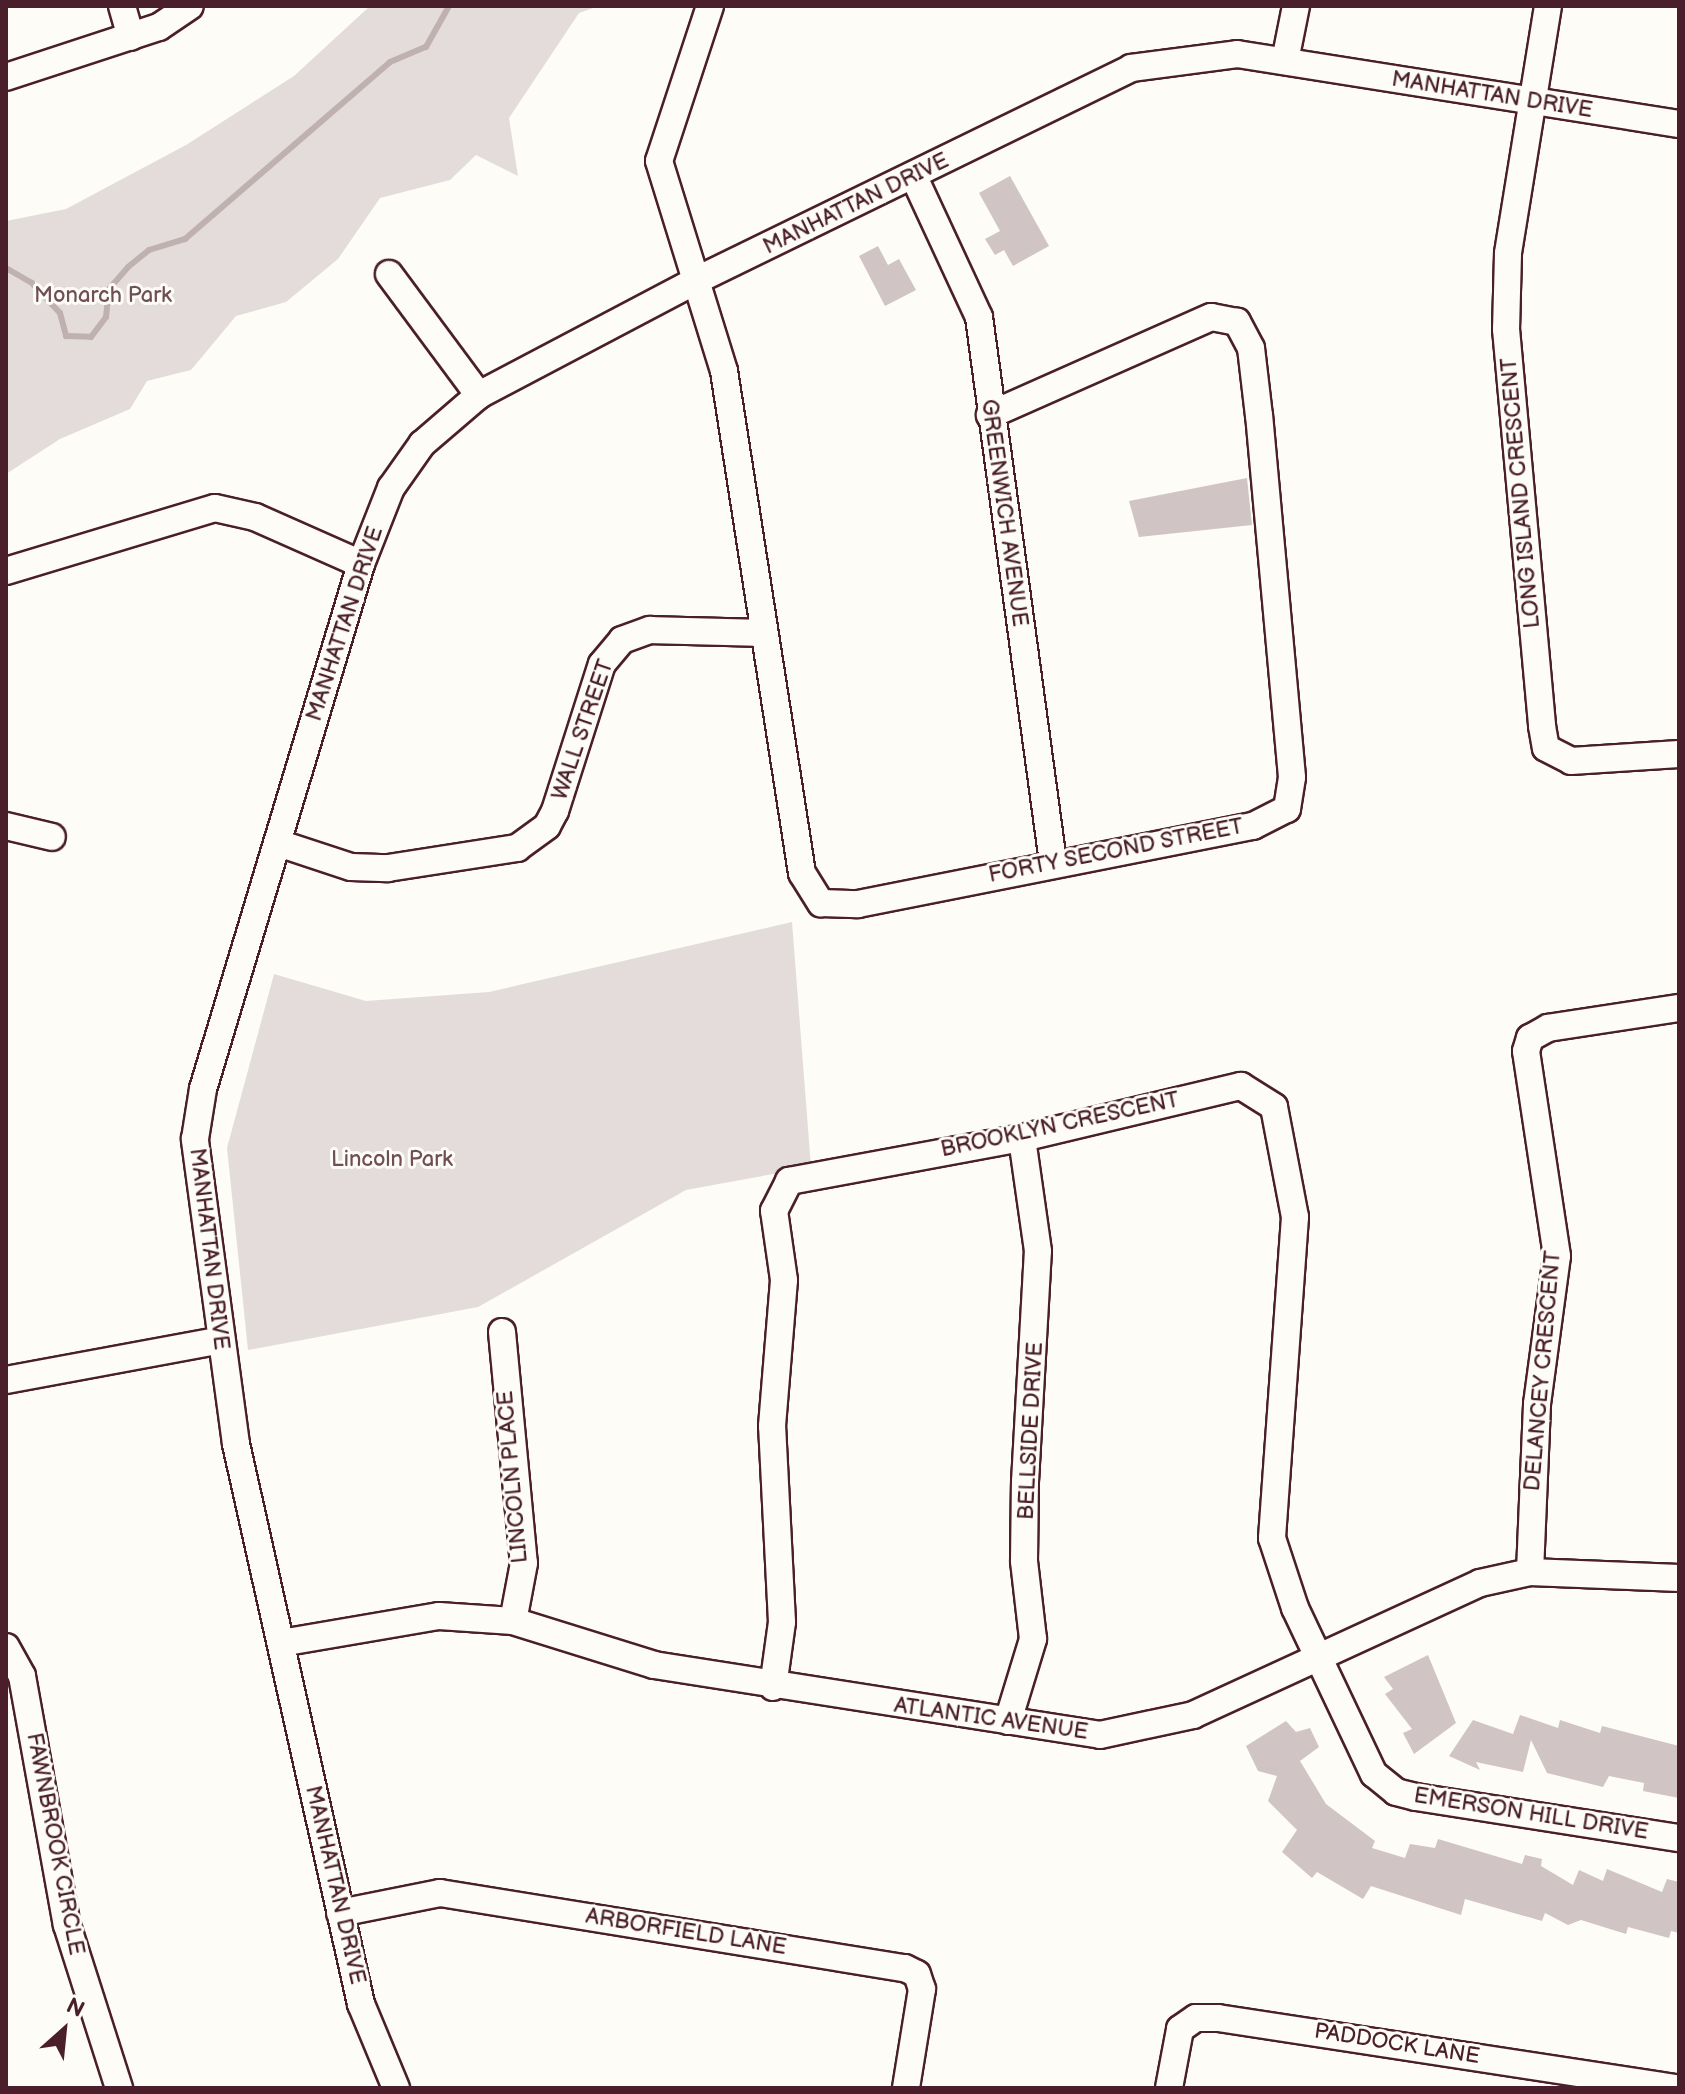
<!DOCTYPE html>
<html>
<head>
<meta charset="utf-8">
<style>
	body { margin:0 }
	#map { position:relative; width:1685px; height:2094px; overflow:hidden; background:#fdfcf7; font-family:"Balsamiq Sans",sans-serif }
	div>[style] { position:absolute }
	.green>* { inset:0; background:#e3dcda }
	.stream>* { height:6px; margin:-3px; padding:0 3px; transform-origin:3px; border-radius:3px; background:#c0b1b1 }
	.building>* { inset:0; background:#d0c5c4 }
	.roads { filter:drop-shadow(2px 0 #4a1f2b) drop-shadow(-2px 0 #4a1f2b) drop-shadow(0 2px #4a1f2b) drop-shadow(0 -2px #4a1f2b) }
	.minor>* { height:26px; margin:-13px; padding:0 13px; transform-origin:13px; border-radius:13px; background:#fdfcf7 }
	span { translate:-50% -50%; white-space:nowrap; text-align:center; line-height:1.15; -webkit-text-stroke:6px #fdfcf7; paint-order:stroke }
	.street-label { font-size:22px; color:#4a1f2b }
	.park-label { font-size:22px; color:#704e57 }
	.frame { position:absolute; inset:0; border:8px solid #4a1f2b; pointer-events:none }
	.north { position:absolute; left:24px; top:1990px; width:80px; height:80px; -webkit-text-stroke:6px #fdfcf7; paint-order:stroke; rotate:27deg; font-size:22px; font-weight:700; line-height:32px; text-align:center; color:#4a1f2b }
	.north::after { content:''; display:block; margin:auto; width:28px; height:36px; background:#4a1f2b; clip-path:polygon(50% 0,100% 100%,50% 72%,0 100%) }
</style>
</head>
<body>
<div id="map">
	<div class="green">
		<div style="clip-path:polygon(370px 6px,599px 6px,579px 13px,509px 118px,518px 176px,476px 155px,450px 180px,380px 198px,338px 259px,286px 302px,236px 316px,191px 370px,147px 381px,130px 409px,60px 439px,6px 474px,6px 221px,66px 209px,186px 145px,294px 76px)"></div>
		<div style="clip-path:polygon(792px 922px,811px 1167px,686px 1190px,478px 1307px,248px 1350px,227px 1148px,274px 974px,366px 1001px,489px 992px)"></div>
	</div>
	<div class="stream">
		<div style="left:6px;top:268px;width:30px;rotate:30deg"></div>
		<div style="left:32px;top:283px;width:41px;rotate:47deg"></div>
		<div style="left:60px;top:313px;width:24px;rotate:75deg"></div>
		<div style="left:66px;top:336px;width:25px;rotate:2deg"></div>
		<div style="left:91px;top:337px;width:25px;rotate:-53deg"></div>
		<div style="left:106px;top:317px;width:28px;rotate:-84deg"></div>
		<div style="left:109px;top:289px;width:29px;rotate:-49deg"></div>
		<div style="left:128px;top:267px;width:27px;rotate:-39deg"></div>
		<div style="left:149px;top:250px;width:38px;rotate:-17deg"></div>
		<div style="left:185px;top:239px;width:271px;rotate:-40.8deg"></div>
		<div style="left:390px;top:62px;width:39px;rotate:-23deg"></div>
		<div style="left:426px;top:47px;width:47px;rotate:-60.7deg"></div>
	</div>
	<div class="building">
		<div style="clip-path:polygon(1010px 176px,1049px 246px,1013px 266px,1004px 250px,995px 255px,985px 239px,1000px 231px,979px 193px)"></div>
		<div style="clip-path:polygon(878px 246px,888px 265px,899px 259px,916px 290px,885px 306px,859px 256px)"></div>
		<div style="clip-path:polygon(1247px 478px,1252px 525px,1139px 537px,1129px 501px)"></div>
		<div style="clip-path:polygon(1428px 1655px,1456px 1723px,1414px 1754px,1403px 1733px,1412px 1729px,1385px 1694px,1393px 1689px,1384px 1677px)"></div>
		<div style="clip-path:polygon(1520px 1715px,1558px 1728px,1560px 1720px,1600px 1733px,1602px 1726px,1679px 1746px,1679px 1798px,1643px 1791px,1644px 1783px,1609px 1776px,1603px 1787px,1547px 1773px,1531px 1740px,1523px 1772px,1476px 1762px,1480px 1770px,1449px 1756px,1473px 1720px,1513px 1734px)"></div>
		<div style="clip-path:polygon(1286px 1721px,1296px 1732px,1310px 1728px,1319px 1747px,1300px 1761px,1326px 1804px,1375px 1841px,1372px 1848px,1405px 1858px,1410px 1844px,1435px 1848px,1438px 1839px,1522px 1864px,1525px 1855px,1542px 1859px,1541px 1866px,1573px 1885px,1579px 1870px,1603px 1881px,1607px 1869px,1662px 1892px,1667px 1879px,1679px 1882px,1679px 1933px,1671px 1931px,1669px 1938px,1628px 1927px,1626px 1934px,1581px 1920px,1568px 1925px,1545px 1913px,1542px 1921px,1465px 1899px,1461px 1915px,1371px 1886px,1363px 1899px,1317px 1872px,1312px 1878px,1282px 1852px,1297px 1830px,1268px 1801px,1277px 1776px,1258px 1771px,1246px 1746px)"></div>
	</div>
	<div class="roads">
		<div class="minor">
			<div style="left:122px;top:6px;width:32px;rotate:74deg"></div>
			<div style="left:710px;top:6px;width:163px;rotate:108.2deg"></div>
			<div style="left:659px;top:161px;width:220px;rotate:72.8deg"></div>
			<div style="left:724px;top:371px;width:508px;rotate:81.17deg"></div>
			<div style="left:802px;top:873px;width:36px;rotate:58deg"></div>
			<div style="left:821px;top:903px;width:37px;rotate:2deg"></div>
			<div style="left:858px;top:904px;width:403px;rotate:-11.2deg"></div>
			<div style="left:1253px;top:826px;width:38px;rotate:-27deg"></div>
			<div style="left:1287px;top:809px;width:32px;rotate:-81deg"></div>
			<div style="left:1292px;top:777px;width:363px;rotate:-95.2deg"></div>
			<div style="left:1259px;top:416px;width:68px;rotate:-96.7deg"></div>
			<div style="left:1251px;top:348px;width:30px;rotate:-118deg"></div>
			<div style="left:1237px;top:322px;width:26px;rotate:-169deg"></div>
			<div style="left:1211px;top:317px;width:242px;rotate:156.1deg"></div>
			<div style="left:1548px;top:6px;width:251px;rotate:99.2deg"></div>
			<div style="left:1508px;top:254px;width:75px;rotate:91.5deg"></div>
			<div style="left:1506px;top:329px;width:399px;rotate:84.8deg"></div>
			<div style="left:1542px;top:726px;width:22px;rotate:80deg"></div>
			<div style="left:1546px;top:748px;width:28px;rotate:27deg"></div>
			<div style="left:1571px;top:761px;width:108px;rotate:-3.7deg"></div>
			<div style="left:1285px;top:61px;width:56px;rotate:-78.7deg"></div>
			<div style="left:6px;top:77px;width:161px;rotate:-18.1deg"></div>
			<div style="left:159px;top:27px;width:37px;rotate:-34deg"></div>
			<div style="left:914px;top:177px;width:154px;rotate:65.1deg"></div>
			<div style="left:979px;top:317px;width:550px;rotate:82.27deg"></div>
			<div style="left:389px;top:274px;width:151px;rotate:53.4deg"></div>
			<div style="left:6px;top:571px;width:218px;rotate:-16.8deg"></div>
			<div style="left:215px;top:508px;width:41px;rotate:12.7deg"></div>
			<div style="left:255px;top:517px;width:116px;rotate:23.9deg"></div>
			<div style="left:6px;top:826px;width:47px;rotate:13.4deg"></div>
			<div style="left:278px;top:843px;width:77px;rotate:18.2deg"></div>
			<div style="left:351px;top:867px;width:37px;rotate:2deg"></div>
			<div style="left:388px;top:868px;width:131px;rotate:-8.8deg"></div>
			<div style="left:517px;top:848px;width:37px;rotate:-36deg"></div>
			<div style="left:547px;top:826px;width:17px;rotate:-62deg"></div>
			<div style="left:555px;top:811px;width:154px;rotate:-72.3deg"></div>
			<div style="left:602px;top:664px;width:31px;rotate:-50deg"></div>
			<div style="left:622px;top:640px;width:30px;rotate:-20deg"></div>
			<div style="left:650px;top:630px;width:112px;rotate:1.5deg"></div>
			<div style="left:502px;top:1332px;width:232px;rotate:84.6deg"></div>
			<div style="left:524px;top:1563px;width:59px;rotate:100.7deg"></div>
			<div style="left:6px;top:1380px;width:219px;rotate:-10.5deg"></div>
			<div style="left:1530px;top:1572px;width:168px;rotate:-87.6deg"></div>
			<div style="left:1537px;top:1404px;width:149px;rotate:-82.3deg"></div>
			<div style="left:1557px;top:1256px;width:207px;rotate:-98.6deg"></div>
			<div style="left:1526px;top:1051px;width:14px;rotate:-73deg"></div>
			<div style="left:1530px;top:1038px;width:21px;rotate:-29deg"></div>
			<div style="left:1548px;top:1028px;width:133px;rotate:-8.7deg"></div>
			<div style="left:281px;top:1643px;width:160px;rotate:-9.7deg"></div>
			<div style="left:439px;top:1616px;width:74px;rotate:3.9deg"></div>
			<div style="left:513px;top:1621px;width:148px;rotate:17.3deg"></div>
			<div style="left:654px;top:1665px;width:451px;rotate:8.9deg"></div>
			<div style="left:1100px;top:1735px;width:95px;rotate:-12.1deg"></div>
			<div style="left:1193px;top:1715px;width:316px;rotate:-24.7deg"></div>
			<div style="left:1480px;top:1583px;width:51px;rotate:-12.4deg"></div>
			<div style="left:1530px;top:1572px;width:149px;rotate:2.3deg"></div>
			<div style="left:6px;top:1647px;width:33px;rotate:61deg"></div>
			<div style="left:22px;top:1676px;width:253px;rotate:79.8deg"></div>
			<div style="left:67px;top:1925px;width:171px;rotate:72.3deg"></div>
			<div style="left:773px;top:1687px;width:66px;rotate:-82.1deg"></div>
			<div style="left:782px;top:1622px;width:196px;rotate:-92.9deg"></div>
			<div style="left:772px;top:1426px;width:146px;rotate:-85.3deg"></div>
			<div style="left:784px;top:1280px;width:70px;rotate:-98.2deg"></div>
			<div style="left:774px;top:1211px;width:34px;rotate:-63deg"></div>
			<div style="left:789px;top:1181px;width:237px;rotate:-10.5deg"></div>
			<div style="left:1022px;top:1138px;width:225px;rotate:-13.4deg"></div>
			<div style="left:1241px;top:1086px;width:39px;rotate:32deg"></div>
			<div style="left:1274px;top:1107px;width:112px;rotate:79.2deg"></div>
			<div style="left:1295px;top:1217px;width:322px;rotate:94.1deg"></div>
			<div style="left:1272px;top:1538px;width:74px;rotate:71.8deg"></div>
			<div style="left:1295px;top:1608px;width:184px;rotate:64.6deg"></div>
			<div style="left:1374px;top:1774px;width:28px;rotate:39deg"></div>
			<div style="left:1396px;top:1792px;width:21px;rotate:14deg"></div>
			<div style="left:1416px;top:1797px;width:266px;rotate:8.9deg"></div>
			<div style="left:1008px;top:1721px;width:86px;rotate:-73deg"></div>
			<div style="left:1033px;top:1639px;width:79px;rotate:-96.6deg"></div>
			<div style="left:1024px;top:1561px;width:79px;rotate:-89.3deg"></div>
			<div style="left:1025px;top:1482px;width:231px;rotate:-86.8deg"></div>
			<div style="left:1038px;top:1251px;width:114px;rotate:-98.1deg"></div>
			<div style="left:340px;top:1913px;width:102px;rotate:-11.3deg"></div>
			<div style="left:440px;top:1893px;width:471px;rotate:9.2deg"></div>
			<div style="left:905px;top:1968px;width:13px;rotate:27deg"></div>
			<div style="left:917px;top:1974px;width:16px;rotate:72deg"></div>
			<div style="left:922px;top:1989px;width:100px;rotate:99.2deg"></div>
			<div style="left:396px;top:2088px;width:91px;rotate:-112.6deg"></div>
			<div style="left:361px;top:2004px;width:574px;rotate:-102.58deg"></div>
			<div style="left:236px;top:1444px;width:308px;rotate:-97.7deg"></div>
			<div style="left:195px;top:1139px;width:51px;rotate:-80.9deg"></div>
			<div style="left:203px;top:1089px;width:548px;rotate:-73.25deg"></div>
			<div style="left:361px;top:564px;width:82px;rotate:-68.5deg"></div>
			<div style="left:391px;top:488px;width:54px;rotate:-54.8deg"></div>
			<div style="left:422px;top:444px;width:75px;rotate:-40.7deg"></div>
			<div style="left:479px;top:395px;width:246px;rotate:-27.8deg"></div>
			<div style="left:697px;top:280px;width:483px;rotate:-26deg"></div>
			<div style="left:1131px;top:68px;width:107px;rotate:-7.5deg"></div>
			<div style="left:1237px;top:54px;width:448px;rotate:9deg"></div>
			<div style="left:1169px;top:2088px;width:60px;rotate:-79.4deg"></div>
			<div style="left:1180px;top:2029px;width:19px;rotate:-35deg"></div>
			<div style="left:1196px;top:2018px;width:22px"></div>
			<div style="left:1218px;top:2018px;width:463px;rotate:8.7deg"></div>
		</div>
	</div>
	<div class="street-label">
		<span style="left:1492px;top:95px;rotate:9deg">MANHATTAN DRIVE</span>
		<span style="left:856px;top:204px;rotate:-26deg">MANHATTAN DRIVE</span>
		<span style="left:1521px;top:493px;rotate:-95deg">LONG ISLAND CRESCENT</span>
		<span style="left:1004px;top:513px;rotate:82deg">GREENWICH AVENUE</span>
		<span style="left:345px;top:624px;rotate:-72deg">MANHATTAN DRIVE</span>
		<span style="left:583px;top:730px;rotate:-71deg">WALL STREET</span>
		<span style="left:1116px;top:851px;rotate:-11deg">FORTY SECOND STREET</span>
		<span style="left:1060px;top:1125px;rotate:-12deg">BROOKLYN CRESCENT</span>
		<span style="left:209px;top:1249px;rotate:83deg">MANHATTAN DRIVE</span>
		<span style="left:1543px;top:1371px;rotate:-85deg">DELANCEY CRESCENT</span>
		<span style="left:1031px;top:1431px;rotate:-87deg">BELLSIDE DRIVE</span>
		<span style="left:513px;top:1477px;rotate:-95deg">LINCOLN PLACE</span>
		<span style="left:991px;top:1719px;rotate:8deg">ATLANTIC AVENUE</span>
		<span style="left:1531px;top:1814px;rotate:9deg">EMERSON HILL DRIVE</span>
		<span style="left:55px;top:1844px;rotate:79deg">FAWNBROOK CIRCLE</span>
		<span style="left:335px;top:1885px;rotate:77deg">MANHATTAN DRIVE</span>
		<span style="left:686px;top:1932px;rotate:9deg">ARBORFIELD LANE</span>
		<span style="left:1397px;top:2044px;rotate:9deg">PADDOCK LANE</span>
	</div>
	<div class="park-label">
		<span style="left:103px;top:296px">Monarch Park</span>
		<span style="left:392px;top:1160px">Lincoln Park</span>
	</div>
	<div class="frame"></div>
	<div class="north">N</div>
</div>
</body>
</html>
